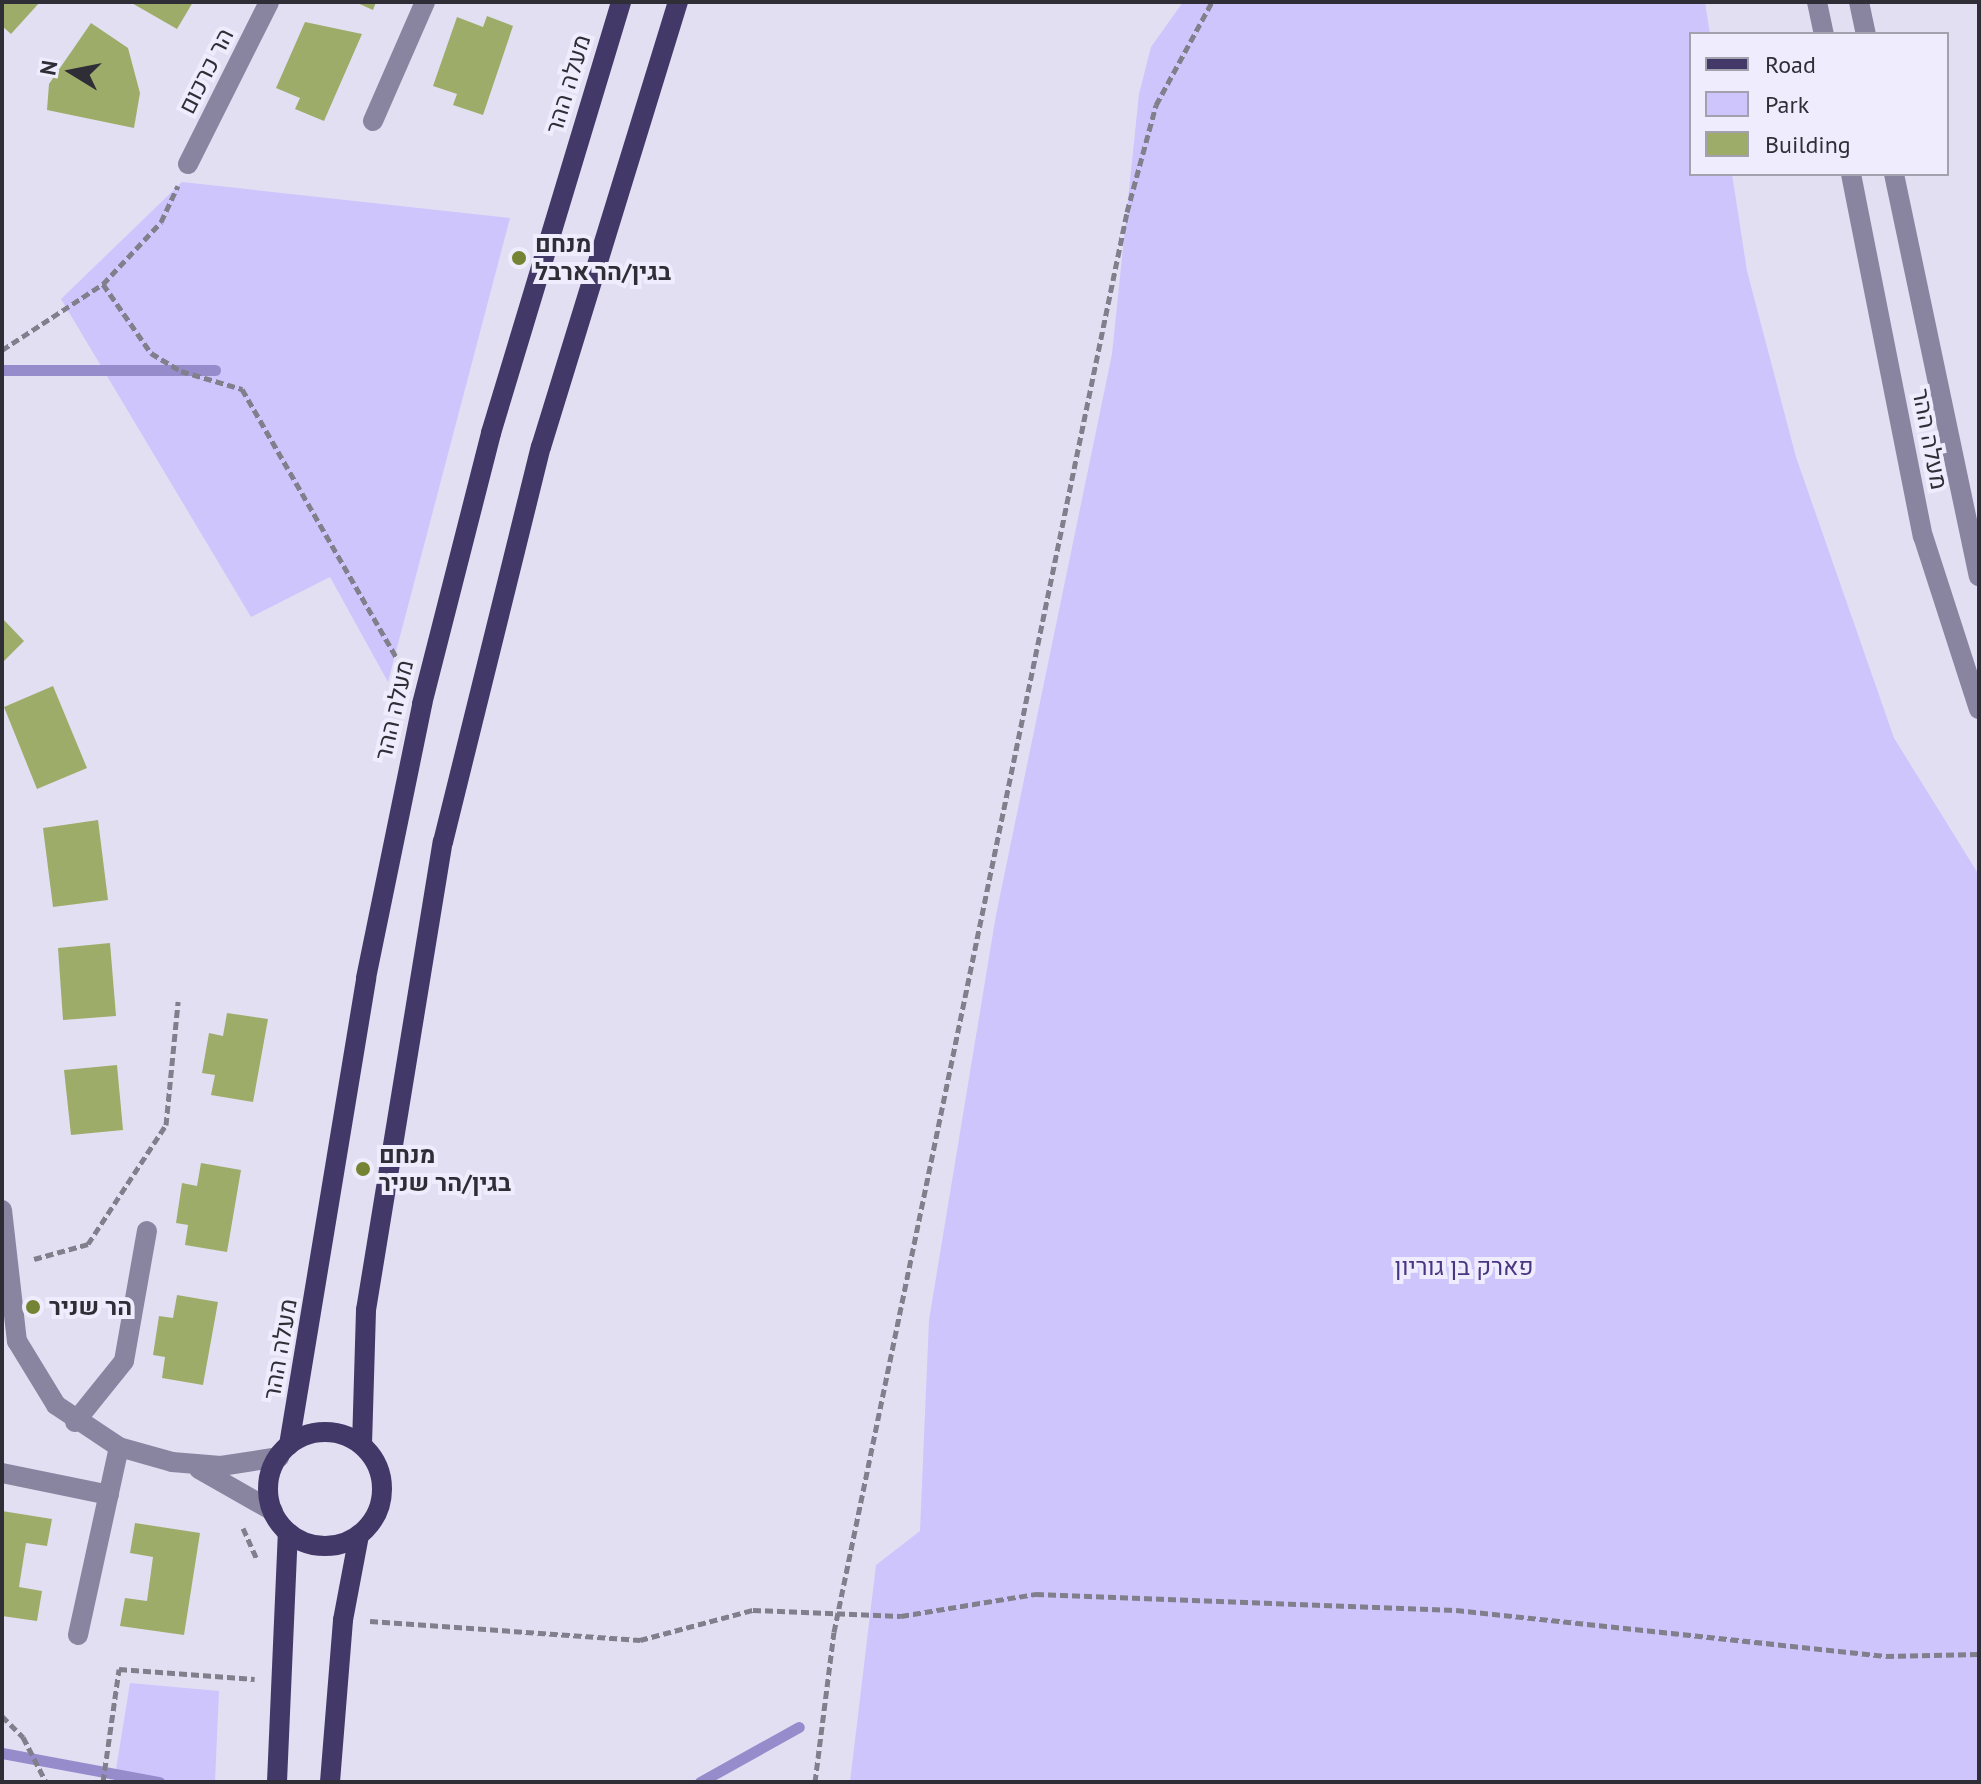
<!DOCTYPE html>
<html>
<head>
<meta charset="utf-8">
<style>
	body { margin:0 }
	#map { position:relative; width:1981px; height:1784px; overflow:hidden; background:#e2dff3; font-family:"PT Sans",Heebo,sans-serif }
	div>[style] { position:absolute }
	.green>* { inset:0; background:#cec5fd }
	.stream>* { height:11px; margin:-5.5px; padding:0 5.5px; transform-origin:5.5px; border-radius:5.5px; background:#978ccb }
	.building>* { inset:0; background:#9dad69 }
	.path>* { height:5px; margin-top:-2.5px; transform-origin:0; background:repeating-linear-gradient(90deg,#817f8c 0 8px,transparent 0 12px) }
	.minor>* { height:20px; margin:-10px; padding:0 10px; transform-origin:10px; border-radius:10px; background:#8985a1 }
	.major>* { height:20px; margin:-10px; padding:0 10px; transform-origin:10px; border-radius:10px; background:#433968 }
	.major>.ring { margin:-10px; padding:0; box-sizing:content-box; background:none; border:20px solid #433968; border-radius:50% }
	.dots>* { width:22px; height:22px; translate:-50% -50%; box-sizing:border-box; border:4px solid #efedfd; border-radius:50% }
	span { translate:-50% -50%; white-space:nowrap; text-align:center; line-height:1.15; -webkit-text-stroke:8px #efedfd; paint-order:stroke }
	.street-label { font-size:24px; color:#2f2e36 }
	.poi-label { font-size:24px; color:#2f2e36; font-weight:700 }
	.left { translate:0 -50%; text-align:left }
	.park-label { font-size:24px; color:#493682 }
	.frame { position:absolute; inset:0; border:4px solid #2f2e36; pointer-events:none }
	.legend { position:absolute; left:1689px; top:32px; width:260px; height:144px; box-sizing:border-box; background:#efedfd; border:2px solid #a2a1ad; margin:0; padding:10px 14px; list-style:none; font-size:24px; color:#2f2e36 }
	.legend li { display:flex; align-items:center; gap:16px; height:40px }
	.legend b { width:40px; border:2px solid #a2a1ad }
	.north { position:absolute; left:32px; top:32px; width:80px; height:80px; -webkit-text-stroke:6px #efedfd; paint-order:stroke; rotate:280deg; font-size:22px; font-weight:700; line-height:32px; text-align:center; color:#2f2e36 }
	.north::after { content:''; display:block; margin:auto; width:28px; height:36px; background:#2f2e36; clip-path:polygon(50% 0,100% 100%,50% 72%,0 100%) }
</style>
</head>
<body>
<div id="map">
	<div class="green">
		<div style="clip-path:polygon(1183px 2px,1705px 2px,1710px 34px,1691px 34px,1691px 174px,1732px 174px,1747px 271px,1796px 457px,1894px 738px,1979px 875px,1979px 1782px,850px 1782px,876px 1565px,920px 1531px,929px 1320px,996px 915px,1112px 354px,1139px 94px,1151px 47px)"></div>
		<div style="clip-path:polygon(182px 182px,510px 218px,388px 682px,330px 577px,251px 617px,61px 299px)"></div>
		<div style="clip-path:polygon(130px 1683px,219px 1691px,215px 1782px,114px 1782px)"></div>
	</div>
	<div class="stream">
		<div style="left:2px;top:370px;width:213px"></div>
		<div style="left:2px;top:1753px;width:160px;rotate:10.5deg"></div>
		<div style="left:700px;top:1782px;width:113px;rotate:-29.1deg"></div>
	</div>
	<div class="building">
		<div style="clip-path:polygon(2px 2px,40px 2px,11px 34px,2px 26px)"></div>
		<div style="clip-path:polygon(130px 2px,193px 2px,177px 29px)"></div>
		<div style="clip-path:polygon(355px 2px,376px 2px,373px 10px)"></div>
		<div style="clip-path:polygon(487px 16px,513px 26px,483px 115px,453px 105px,457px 94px,433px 86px,457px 17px,483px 27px)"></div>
		<div style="clip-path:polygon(305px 22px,362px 34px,324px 121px,295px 109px,300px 98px,276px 88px)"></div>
		<div style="clip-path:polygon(91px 23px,128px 48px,140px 93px,134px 128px,47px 110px,49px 84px)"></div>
		<div style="clip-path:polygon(2px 618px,24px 641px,2px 663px)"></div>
		<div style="clip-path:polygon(53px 686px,87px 768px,37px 789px,4px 707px)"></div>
		<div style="clip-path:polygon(98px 820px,108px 900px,53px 907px,43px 828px)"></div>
		<div style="clip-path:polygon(110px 943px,116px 1016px,63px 1020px,58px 948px)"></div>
		<div style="clip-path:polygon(227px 1013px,268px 1019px,253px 1102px,211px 1095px,215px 1075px,202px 1073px,209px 1033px,223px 1036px)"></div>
		<div style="clip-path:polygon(117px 1065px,123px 1130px,71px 1135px,64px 1070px)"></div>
		<div style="clip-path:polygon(201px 1163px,241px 1170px,227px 1252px,185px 1245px,188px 1225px,176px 1223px,182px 1183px,197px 1186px)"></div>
		<div style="clip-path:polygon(177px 1295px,218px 1302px,203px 1385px,162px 1378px,165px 1357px,153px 1355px,159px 1316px,173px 1318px)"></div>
		<div style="clip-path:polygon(2px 1511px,52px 1519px,47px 1546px,26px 1543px,19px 1587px,42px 1591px,37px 1621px,2px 1616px)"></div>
		<div style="clip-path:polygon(135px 1523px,200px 1533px,184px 1635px,120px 1626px,125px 1598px,147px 1601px,153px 1557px,130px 1553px)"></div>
	</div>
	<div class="path">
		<div style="left:103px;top:284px;width:84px;rotate:55.2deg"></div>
		<div style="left:151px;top:353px;width:35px;rotate:31deg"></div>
		<div style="left:181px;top:371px;width:64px;rotate:16.4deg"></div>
		<div style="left:242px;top:389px;width:319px;rotate:60.1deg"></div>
		<div style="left:2px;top:350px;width:121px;rotate:-33.2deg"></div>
		<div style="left:103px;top:284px;width:85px;rotate:-46.9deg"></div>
		<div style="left:161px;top:222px;width:40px;rotate:-65deg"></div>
		<div style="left:34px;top:1259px;width:56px;rotate:-15.5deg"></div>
		<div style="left:88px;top:1244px;width:142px;rotate:-56.8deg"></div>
		<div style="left:166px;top:1125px;width:124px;rotate:-84.4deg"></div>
		<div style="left:243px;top:1528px;width:34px;rotate:66deg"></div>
		<div style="left:370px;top:1621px;width:271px;rotate:4deg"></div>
		<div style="left:640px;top:1640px;width:117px;rotate:-14.9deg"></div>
		<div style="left:753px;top:1610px;width:148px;rotate:2.3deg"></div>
		<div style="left:901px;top:1616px;width:137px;rotate:-9.3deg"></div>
		<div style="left:1036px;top:1594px;width:420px;rotate:2.2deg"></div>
		<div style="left:1456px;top:1610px;width:432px;rotate:6.1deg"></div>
		<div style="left:1886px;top:1656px;width:93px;rotate:-1.2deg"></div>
		<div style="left:2px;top:1716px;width:30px;rotate:45deg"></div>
		<div style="left:23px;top:1737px;width:51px;rotate:62.9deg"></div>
		<div style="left:103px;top:1782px;width:114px;rotate:-81.9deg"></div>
		<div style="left:119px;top:1669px;width:136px;rotate:4.2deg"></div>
		<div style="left:815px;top:1782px;width:151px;rotate:-82.8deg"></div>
		<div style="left:834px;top:1632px;width:1450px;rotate:-78.34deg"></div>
		<div style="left:1127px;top:212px;width:111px;rotate:-74.8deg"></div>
		<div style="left:1156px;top:105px;width:117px;rotate:-61.5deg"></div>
	</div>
	<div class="minor">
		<div style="left:1817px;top:2px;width:33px;rotate:78deg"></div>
		<div style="left:1859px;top:2px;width:33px;rotate:78deg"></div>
		<div style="left:373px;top:121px;width:130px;rotate:-66.4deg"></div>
		<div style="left:188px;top:164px;width:181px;rotate:-63.4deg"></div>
		<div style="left:1851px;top:174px;width:369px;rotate:78.8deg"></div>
		<div style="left:1923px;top:536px;width:182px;rotate:72.1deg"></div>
		<div style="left:1894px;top:174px;width:411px;rotate:78.1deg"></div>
		<div style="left:2px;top:1210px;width:132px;rotate:83.5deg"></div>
		<div style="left:17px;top:1341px;width:75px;rotate:58.6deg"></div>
		<div style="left:56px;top:1405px;width:76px;rotate:33.7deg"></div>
		<div style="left:119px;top:1447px;width:55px;rotate:15.8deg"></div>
		<div style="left:172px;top:1462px;width:49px;rotate:4.7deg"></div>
		<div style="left:221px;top:1466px;width:59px;rotate:-8.8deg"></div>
		<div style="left:75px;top:1422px;width:78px;rotate:-51.2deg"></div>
		<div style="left:124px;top:1361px;width:132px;rotate:-80deg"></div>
		<div style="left:199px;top:1469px;width:85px;rotate:29.6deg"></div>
		<div style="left:2px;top:1473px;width:109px;rotate:11.6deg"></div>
		<div style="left:78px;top:1635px;width:192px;rotate:-77.7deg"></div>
	</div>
	<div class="major">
		<div class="ring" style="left:268px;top:1432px;width:94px;height:94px"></div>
		<div style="left:289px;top:1445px;width:473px;rotate:-80.6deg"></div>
		<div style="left:366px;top:978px;width:280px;rotate:-78.4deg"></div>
		<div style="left:422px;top:704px;width:280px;rotate:-75.7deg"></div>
		<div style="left:491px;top:433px;width:450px;rotate:-73.2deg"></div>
		<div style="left:362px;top:1445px;width:135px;rotate:-88.3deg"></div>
		<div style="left:366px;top:1310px;width:474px;rotate:-80.7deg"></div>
		<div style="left:443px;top:842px;width:407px;rotate:-76.1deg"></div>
		<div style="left:541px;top:447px;width:466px;rotate:-72.9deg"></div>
		<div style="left:277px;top:1782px;width:250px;rotate:-87.5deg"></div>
		<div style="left:330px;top:1782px;width:163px;rotate:-85.4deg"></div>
		<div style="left:343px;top:1620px;width:86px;rotate:-79.3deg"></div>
	</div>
	<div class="dots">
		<div style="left:519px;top:258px;background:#748434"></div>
		<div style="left:363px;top:1169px;background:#748434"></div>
		<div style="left:33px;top:1307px;background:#748434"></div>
	</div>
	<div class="street-label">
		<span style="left:206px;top:71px;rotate:-63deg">הר כרכום</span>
		<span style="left:568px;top:84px;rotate:-73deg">מעלה ההר</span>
		<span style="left:1930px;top:439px;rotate:79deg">מעלה ההר</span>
		<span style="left:394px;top:710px;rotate:-77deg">מעלה ההר</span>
		<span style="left:280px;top:1349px;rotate:-80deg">מעלה ההר</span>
	</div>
	<div class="poi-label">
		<span class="left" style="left:535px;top:258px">מנחם<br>בגין/הר ארבל</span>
		<span class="left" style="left:379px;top:1169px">מנחם<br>בגין/הר שניר</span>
		<span class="left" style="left:49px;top:1307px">הר שניר</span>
	</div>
	<div class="park-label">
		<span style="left:1464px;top:1267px">פארק בן גוריון</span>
	</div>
	<div class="frame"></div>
	<ul class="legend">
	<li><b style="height:10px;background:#433968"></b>Road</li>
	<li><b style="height:22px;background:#cec5fd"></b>Park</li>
	<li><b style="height:22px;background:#9dad69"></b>Building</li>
	</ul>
	<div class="north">N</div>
</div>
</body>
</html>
